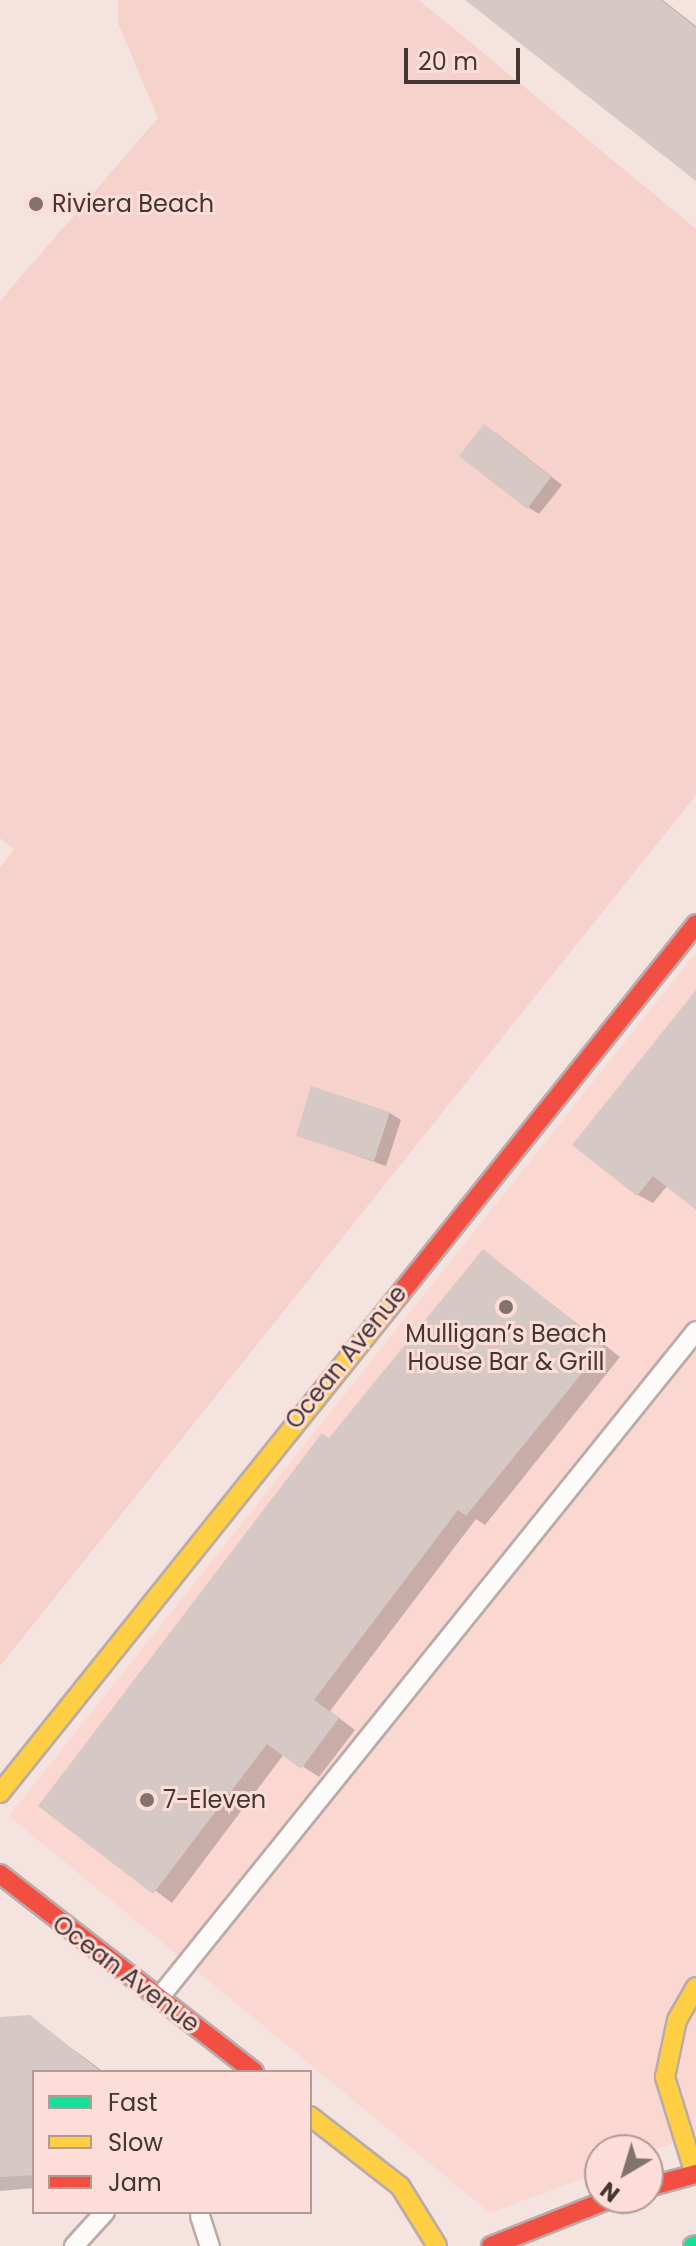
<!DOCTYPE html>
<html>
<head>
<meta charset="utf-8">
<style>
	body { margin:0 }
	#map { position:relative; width:696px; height:2246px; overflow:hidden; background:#f4e3df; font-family:Poppins,sans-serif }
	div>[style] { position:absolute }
	.built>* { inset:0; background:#fad7d1 }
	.green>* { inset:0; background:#f5d2cc }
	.shadow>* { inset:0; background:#0003 }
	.building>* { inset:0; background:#d6c8c4 }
	.roads { filter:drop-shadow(2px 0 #baaba8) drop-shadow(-2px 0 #baaba8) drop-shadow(0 2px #baaba8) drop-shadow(0 -2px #baaba8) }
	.lane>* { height:18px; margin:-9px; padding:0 9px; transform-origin:9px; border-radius:9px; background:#fdfbfa }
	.fast>* { height:18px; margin:-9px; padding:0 9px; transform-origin:9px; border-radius:9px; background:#16e098 }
	.slow>* { height:18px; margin:-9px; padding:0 9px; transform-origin:9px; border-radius:9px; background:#ffcf43 }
	.jam>* { height:18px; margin:-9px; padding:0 9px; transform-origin:9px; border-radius:9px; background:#f24e42 }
	.dots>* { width:22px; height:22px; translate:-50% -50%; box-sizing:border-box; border:4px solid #fcddd7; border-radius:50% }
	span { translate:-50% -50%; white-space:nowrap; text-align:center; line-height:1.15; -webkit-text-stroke:6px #fcddd7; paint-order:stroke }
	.poi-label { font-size:24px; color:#453633 }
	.left { translate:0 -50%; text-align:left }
	.street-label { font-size:24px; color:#453633 }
	.legend { position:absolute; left:32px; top:2070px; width:280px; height:144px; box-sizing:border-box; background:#fcddd7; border:2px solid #b39a95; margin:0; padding:10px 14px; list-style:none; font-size:24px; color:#453633 }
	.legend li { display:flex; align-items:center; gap:16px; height:40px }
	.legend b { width:40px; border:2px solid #b39a95 }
	.north { position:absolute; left:584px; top:2134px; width:80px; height:80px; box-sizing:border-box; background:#fcddd7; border:2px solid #b39a95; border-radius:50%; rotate:218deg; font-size:22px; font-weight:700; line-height:32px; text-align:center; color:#453633 }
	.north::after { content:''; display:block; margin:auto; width:28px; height:36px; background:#82736f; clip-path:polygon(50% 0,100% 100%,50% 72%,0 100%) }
	.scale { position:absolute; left:404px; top:48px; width:116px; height:36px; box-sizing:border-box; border:4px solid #453633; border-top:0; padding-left:10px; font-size:24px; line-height:28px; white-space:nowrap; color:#453633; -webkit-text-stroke:6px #fcddd7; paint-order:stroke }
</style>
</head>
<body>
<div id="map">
	<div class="built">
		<div style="clip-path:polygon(696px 953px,696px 2133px,648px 2153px,600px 2150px,600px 2172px,490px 2213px,9px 1816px)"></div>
	</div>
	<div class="green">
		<div style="clip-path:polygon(118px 0,419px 0,696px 229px,696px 795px,0 1666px,0 868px,14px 849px,0 838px,0 301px,158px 118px,118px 23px)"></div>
	</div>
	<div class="shadow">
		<div style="clip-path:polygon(468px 0,663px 0,696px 26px,696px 179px)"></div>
		<div style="clip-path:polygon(496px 433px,562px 485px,539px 514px,528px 507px)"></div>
		<div style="clip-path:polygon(696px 992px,696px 1208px,668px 1185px,653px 1203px,638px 1195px)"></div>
		<div style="clip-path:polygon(390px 1113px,401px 1120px,386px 1166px,298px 1135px)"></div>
		<div style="clip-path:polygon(483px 1251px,620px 1357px,485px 1525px,476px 1519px,330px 1711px,355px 1730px,319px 1777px,284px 1754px,172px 1903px,41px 1805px)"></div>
		<div style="clip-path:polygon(29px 2017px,104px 2072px,34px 2072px,34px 2188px,0 2191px,0 2019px)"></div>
	</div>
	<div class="building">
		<div style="clip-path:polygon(465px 0,661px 0,696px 28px,696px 181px)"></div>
		<div style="clip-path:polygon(484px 424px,551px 477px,527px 509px,459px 456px)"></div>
		<div style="clip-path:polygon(696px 990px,696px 1210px,653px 1176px,637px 1196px,572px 1145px)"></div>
		<div style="clip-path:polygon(311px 1086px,390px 1112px,374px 1161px,296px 1136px)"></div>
		<div style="clip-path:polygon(483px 1249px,604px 1346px,466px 1516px,458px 1510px,314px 1700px,339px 1718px,301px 1769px,267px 1744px,153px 1894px,38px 1806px,322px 1433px,329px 1438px)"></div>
		<div style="clip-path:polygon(30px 2015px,101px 2072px,34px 2072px,34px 2175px,0 2177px,0 2017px)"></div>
	</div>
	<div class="roads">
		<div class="lane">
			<div style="left:159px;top:1998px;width:856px;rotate:-51.16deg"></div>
			<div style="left:200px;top:2216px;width:32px;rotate:72deg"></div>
			<div style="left:74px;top:2246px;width:46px;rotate:-47.6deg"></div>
		</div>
		<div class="fast">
			<div style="left:693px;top:2246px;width:3px;rotate:-18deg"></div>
		</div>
		<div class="slow">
			<div style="left:0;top:1793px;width:638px;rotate:-51.3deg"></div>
			<div style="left:310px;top:2116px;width:114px;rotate:37.9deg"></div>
			<div style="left:400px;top:2186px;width:70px;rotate:58.3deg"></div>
			<div style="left:695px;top:2174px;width:102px;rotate:-107.2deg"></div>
			<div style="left:665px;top:2077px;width:58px;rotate:-78.1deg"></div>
			<div style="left:677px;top:2020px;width:38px;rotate:-60deg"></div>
		</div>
		<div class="jam">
			<div style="left:399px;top:1295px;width:475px;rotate:-51.3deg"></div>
			<div style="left:0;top:1874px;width:322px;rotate:37.9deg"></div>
			<div style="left:648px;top:2187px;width:50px;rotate:-15.2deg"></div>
			<div style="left:491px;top:2246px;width:130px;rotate:-21.6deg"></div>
		</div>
	</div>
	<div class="dots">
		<div style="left:36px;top:204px;background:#82736f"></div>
		<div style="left:506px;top:1307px;background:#82736f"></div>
		<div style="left:147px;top:1800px;background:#82736f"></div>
	</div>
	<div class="poi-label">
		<span class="left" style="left:52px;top:204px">Riviera Beach</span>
		<span style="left:506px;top:1348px">Mulligan’s Beach<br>House Bar &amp; Grill</span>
		<span class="left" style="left:163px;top:1800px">7-Eleven</span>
	</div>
	<div class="street-label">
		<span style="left:346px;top:1357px;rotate:-51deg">Ocean Avenue</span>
		<span style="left:126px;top:1974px;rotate:37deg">Ocean Avenue</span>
	</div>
	<ul class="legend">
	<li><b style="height:10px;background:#16e098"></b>Fast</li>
	<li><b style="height:10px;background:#ffcf43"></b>Slow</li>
	<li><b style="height:10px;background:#f24e42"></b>Jam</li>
	</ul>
	<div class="north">N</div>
	<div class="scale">20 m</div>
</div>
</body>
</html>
